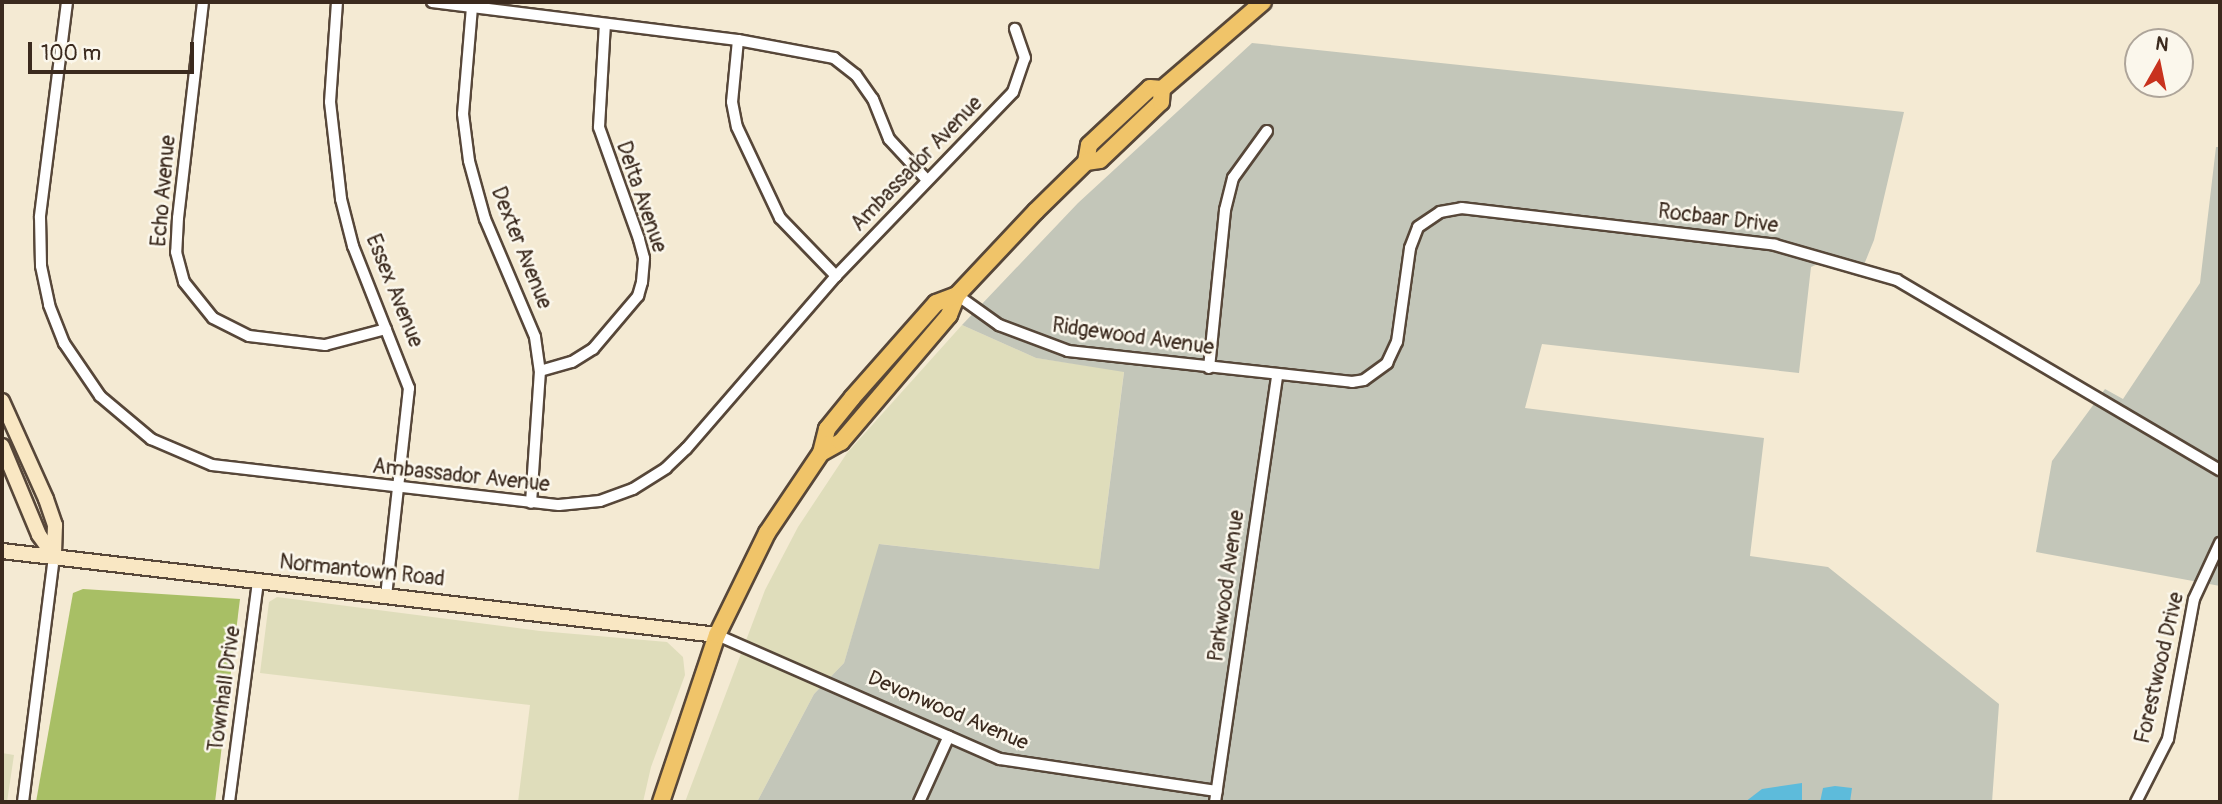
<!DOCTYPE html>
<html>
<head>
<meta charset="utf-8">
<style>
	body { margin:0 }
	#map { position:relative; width:2222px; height:804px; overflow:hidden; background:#f4ead3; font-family:Pangolin,sans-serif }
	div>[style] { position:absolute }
	.built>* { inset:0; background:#dfddbb }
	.industrial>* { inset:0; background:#c3c6b9 }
	.green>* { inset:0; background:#a8bf65 }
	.water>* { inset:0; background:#5dbbdb }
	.roads { filter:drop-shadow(2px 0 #574739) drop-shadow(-2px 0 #574739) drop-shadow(0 2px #574739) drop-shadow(0 -2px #574739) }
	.street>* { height:10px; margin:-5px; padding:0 5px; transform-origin:5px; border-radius:5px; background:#fff }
	.secondary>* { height:14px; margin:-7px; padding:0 7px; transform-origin:7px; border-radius:7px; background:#f9e7c3 }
	.primary>* { height:16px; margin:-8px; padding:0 8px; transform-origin:8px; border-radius:8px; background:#f0c469 }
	span { translate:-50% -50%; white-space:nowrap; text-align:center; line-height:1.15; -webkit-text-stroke:5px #fbf7ec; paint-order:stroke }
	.street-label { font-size:21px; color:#3b2a1e }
	.frame { position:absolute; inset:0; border:4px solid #3b2a1e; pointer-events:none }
	.north { position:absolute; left:2124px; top:28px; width:70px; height:70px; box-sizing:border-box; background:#fbf7ec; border:2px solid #aea59a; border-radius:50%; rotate:9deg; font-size:19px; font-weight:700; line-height:28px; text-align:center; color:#3b2a1e }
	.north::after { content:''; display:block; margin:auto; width:24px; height:32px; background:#c8321e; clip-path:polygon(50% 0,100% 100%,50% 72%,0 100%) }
	.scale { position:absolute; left:28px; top:42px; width:166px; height:32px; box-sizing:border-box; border:4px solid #3b2a1e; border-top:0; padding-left:9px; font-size:21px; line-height:24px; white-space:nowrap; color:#3b2a1e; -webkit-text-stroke:5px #fbf7ec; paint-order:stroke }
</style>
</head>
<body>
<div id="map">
	<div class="built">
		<div style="clip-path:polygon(962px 325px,1036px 358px,1124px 371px,1099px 569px,880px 544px,844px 663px,814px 694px,757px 802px,685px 802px,765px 590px,798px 527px,847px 453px)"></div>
		<div style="clip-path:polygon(277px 597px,540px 631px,667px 642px,683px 657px,685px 675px,651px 767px,643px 802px,518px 802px,530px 705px,260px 673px,269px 602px)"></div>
		<div style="clip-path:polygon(2px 753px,14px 755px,7px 802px,2px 802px)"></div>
	</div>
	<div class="industrial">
		<div style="clip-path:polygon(1252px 43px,1904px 112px,1874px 240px,1859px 277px,1820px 263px,1811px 267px,1799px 373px,1542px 344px,1525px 408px,1764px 438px,1750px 556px,1828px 567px,1999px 704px,1992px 802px,757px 802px,814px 694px,844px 663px,879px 544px,1099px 569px,1124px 372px,1036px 358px,962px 325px,1078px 203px)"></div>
		<div style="clip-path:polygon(2216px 147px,2220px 147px,2220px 586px,2036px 552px,2052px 461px,2105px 389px,2123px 399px,2200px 283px)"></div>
	</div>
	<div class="green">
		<div style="clip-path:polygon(83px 589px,240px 599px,215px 802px,36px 802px,73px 593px)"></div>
	</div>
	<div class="water">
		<div style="clip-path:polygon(1802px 783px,1802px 802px,1745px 802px,1762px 789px)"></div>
		<div style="clip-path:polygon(1835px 786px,1852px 788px,1850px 802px,1820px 802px,1823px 788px)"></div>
	</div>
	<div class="roads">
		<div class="street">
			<div style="left:67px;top:2px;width:217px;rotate:97.2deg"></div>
			<div style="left:40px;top:217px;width:49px;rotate:88.8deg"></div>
			<div style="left:41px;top:266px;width:40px;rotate:78deg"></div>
			<div style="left:49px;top:305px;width:41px;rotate:68.5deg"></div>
			<div style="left:64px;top:343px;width:64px;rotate:55.8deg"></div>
			<div style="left:100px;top:396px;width:67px;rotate:40.1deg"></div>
			<div style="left:151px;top:439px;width:66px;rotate:23.1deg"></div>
			<div style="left:212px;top:465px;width:349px;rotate:6.6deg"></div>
			<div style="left:559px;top:505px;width:41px;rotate:-5.6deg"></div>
			<div style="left:600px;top:501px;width:35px;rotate:-20deg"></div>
			<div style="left:633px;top:489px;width:39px;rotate:-32deg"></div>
			<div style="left:666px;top:468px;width:28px;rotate:-44deg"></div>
			<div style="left:686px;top:449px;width:229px;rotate:-49.1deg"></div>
			<div style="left:836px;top:276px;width:255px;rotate:-46.1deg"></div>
			<div style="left:1013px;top:92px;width:36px;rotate:-71deg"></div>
			<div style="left:1025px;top:58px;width:31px;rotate:-109deg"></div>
			<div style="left:203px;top:2px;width:217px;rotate:96.6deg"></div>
			<div style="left:178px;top:218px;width:34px;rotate:93deg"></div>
			<div style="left:176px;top:252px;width:31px;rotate:75deg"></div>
			<div style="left:184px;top:282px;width:46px;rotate:51.1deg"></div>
			<div style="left:213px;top:318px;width:40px;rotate:26.6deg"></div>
			<div style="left:249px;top:336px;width:77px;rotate:6.8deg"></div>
			<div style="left:325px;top:345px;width:63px;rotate:-14.7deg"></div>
			<div style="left:337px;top:2px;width:100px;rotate:94deg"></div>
			<div style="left:330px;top:102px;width:98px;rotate:83.5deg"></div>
			<div style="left:341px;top:199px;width:49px;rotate:75.7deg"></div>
			<div style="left:353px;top:246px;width:153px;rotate:68.5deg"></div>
			<div style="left:409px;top:388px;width:208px;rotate:96.3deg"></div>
			<div style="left:432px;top:2px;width:308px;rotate:7.1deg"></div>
			<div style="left:738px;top:40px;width:98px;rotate:10.6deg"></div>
			<div style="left:834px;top:58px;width:28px;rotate:38deg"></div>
			<div style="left:856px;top:75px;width:29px;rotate:55deg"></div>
			<div style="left:873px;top:99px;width:43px;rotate:68.2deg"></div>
			<div style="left:889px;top:139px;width:54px;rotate:47.2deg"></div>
			<div style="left:472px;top:7px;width:107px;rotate:94.8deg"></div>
			<div style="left:463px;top:114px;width:47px;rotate:82.7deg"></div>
			<div style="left:469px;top:161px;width:60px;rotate:74.6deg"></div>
			<div style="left:485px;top:219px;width:128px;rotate:67deg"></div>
			<div style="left:535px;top:337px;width:34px;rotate:82deg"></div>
			<div style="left:540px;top:371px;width:132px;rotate:93.9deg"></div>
			<div style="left:738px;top:40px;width:62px;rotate:95.5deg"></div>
			<div style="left:732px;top:102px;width:25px;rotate:79deg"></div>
			<div style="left:737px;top:127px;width:101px;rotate:64.7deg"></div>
			<div style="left:780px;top:218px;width:81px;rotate:46deg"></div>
			<div style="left:957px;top:295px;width:52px;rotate:35.5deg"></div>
			<div style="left:999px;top:325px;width:74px;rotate:20.6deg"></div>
			<div style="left:1068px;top:351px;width:286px;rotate:6.2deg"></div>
			<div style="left:1352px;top:382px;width:12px;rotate:-9deg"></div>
			<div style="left:1364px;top:380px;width:29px;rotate:-36deg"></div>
			<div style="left:1387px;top:363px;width:23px;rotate:-65deg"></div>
			<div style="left:1397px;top:342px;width:95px;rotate:-82.1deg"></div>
			<div style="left:1410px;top:248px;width:22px;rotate:-69deg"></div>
			<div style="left:1418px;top:227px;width:27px;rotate:-34deg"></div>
			<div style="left:1440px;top:212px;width:22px;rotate:-10deg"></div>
			<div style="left:1462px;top:208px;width:315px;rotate:6.7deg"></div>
			<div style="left:1775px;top:245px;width:127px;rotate:16deg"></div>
			<div style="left:1897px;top:280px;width:375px;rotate:30.5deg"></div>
			<div style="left:1209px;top:368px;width:159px;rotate:-84.2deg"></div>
			<div style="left:1225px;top:210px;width:33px;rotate:-76deg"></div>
			<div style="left:1233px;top:178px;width:58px;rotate:-54.1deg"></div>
			<div style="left:540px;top:371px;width:33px;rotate:-16deg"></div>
			<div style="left:572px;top:362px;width:25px;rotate:-32deg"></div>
			<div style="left:593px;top:349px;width:70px;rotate:-49.7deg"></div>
			<div style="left:638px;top:296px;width:15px;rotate:-74deg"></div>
			<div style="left:642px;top:282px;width:24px;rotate:-85deg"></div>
			<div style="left:644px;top:258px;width:20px;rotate:-105deg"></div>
			<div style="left:639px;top:239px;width:119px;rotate:-109.7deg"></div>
			<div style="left:599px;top:127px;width:103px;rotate:-86.7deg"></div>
			<div style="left:717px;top:635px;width:309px;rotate:23.7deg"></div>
			<div style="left:1000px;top:759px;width:219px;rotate:8.4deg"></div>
			<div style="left:23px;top:802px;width:248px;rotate:-82.8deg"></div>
			<div style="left:229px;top:802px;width:223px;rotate:-82.5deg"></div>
			<div style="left:919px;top:802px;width:72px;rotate:-65.6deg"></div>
			<div style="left:1215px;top:802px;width:430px;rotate:-81.7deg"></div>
			<div style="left:2136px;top:802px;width:71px;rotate:-63.1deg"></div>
			<div style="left:2168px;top:739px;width:142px;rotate:-79.5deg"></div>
			<div style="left:2194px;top:599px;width:62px;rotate:-65.1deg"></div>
		</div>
		<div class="secondary">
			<div style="left:2px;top:401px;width:107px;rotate:65.8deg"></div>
			<div style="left:46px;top:499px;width:28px;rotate:71deg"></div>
			<div style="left:55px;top:525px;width:31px;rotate:92deg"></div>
			<div style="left:2px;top:446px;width:96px;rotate:67.4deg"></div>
			<div style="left:39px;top:535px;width:26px;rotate:54deg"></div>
			<div style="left:2px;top:551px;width:720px;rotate:6.7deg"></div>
		</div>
		<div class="primary">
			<div style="left:1086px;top:162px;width:17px;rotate:-80deg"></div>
			<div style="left:1089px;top:145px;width:83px;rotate:-43.1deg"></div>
			<div style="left:1150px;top:88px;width:12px;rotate:5deg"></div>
			<div style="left:821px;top:453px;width:23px;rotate:-29deg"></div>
			<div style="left:841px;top:442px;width:167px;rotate:-49.6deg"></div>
			<div style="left:949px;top:315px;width:22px;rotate:-68deg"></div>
			<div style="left:957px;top:295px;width:115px;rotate:-46.8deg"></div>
			<div style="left:1036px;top:211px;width:70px;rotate:-44.4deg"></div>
			<div style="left:1086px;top:162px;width:14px;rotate:-8deg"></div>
			<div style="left:1100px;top:160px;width:84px;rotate:-43.6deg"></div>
			<div style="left:1161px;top:102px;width:13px;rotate:-86deg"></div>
			<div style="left:1162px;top:89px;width:133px;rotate:-40.7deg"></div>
			<div style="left:661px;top:802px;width:176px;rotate:-71.5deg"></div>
			<div style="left:717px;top:635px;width:114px;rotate:-63.9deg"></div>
			<div style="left:767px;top:533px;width:97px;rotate:-56deg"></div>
			<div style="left:821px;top:453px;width:25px;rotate:-76deg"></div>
			<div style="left:827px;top:429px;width:40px;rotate:-51deg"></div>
			<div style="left:852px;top:398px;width:127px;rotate:-48.5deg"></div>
			<div style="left:936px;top:303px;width:22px;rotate:-21deg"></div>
		</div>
	</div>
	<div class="street-label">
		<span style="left:917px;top:164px;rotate:-46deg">Ambassador Avenue</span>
		<span style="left:164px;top:191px;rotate:-85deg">Echo Avenue</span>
		<span style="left:641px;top:197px;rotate:71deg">Delta Avenue</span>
		<span style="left:1718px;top:219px;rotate:7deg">Rocbaar Drive</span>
		<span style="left:521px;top:248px;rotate:68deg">Dexter Avenue</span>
		<span style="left:394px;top:291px;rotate:68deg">Essex Avenue</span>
		<span style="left:1133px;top:337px;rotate:8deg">Ridgewood Avenue</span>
		<span style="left:461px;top:476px;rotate:6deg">Ambassador Avenue</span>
		<span style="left:362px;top:571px;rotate:6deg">Normantown Road</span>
		<span style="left:1227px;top:586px;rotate:-82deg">Parkwood Avenue</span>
		<span style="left:2160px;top:668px;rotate:-77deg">Forestwood Drive</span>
		<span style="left:225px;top:689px;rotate:-82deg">Townhall Drive</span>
		<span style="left:948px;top:711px;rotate:23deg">Devonwood Avenue</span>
	</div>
	<div class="frame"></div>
	<div class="north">N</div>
	<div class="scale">100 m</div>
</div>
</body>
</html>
